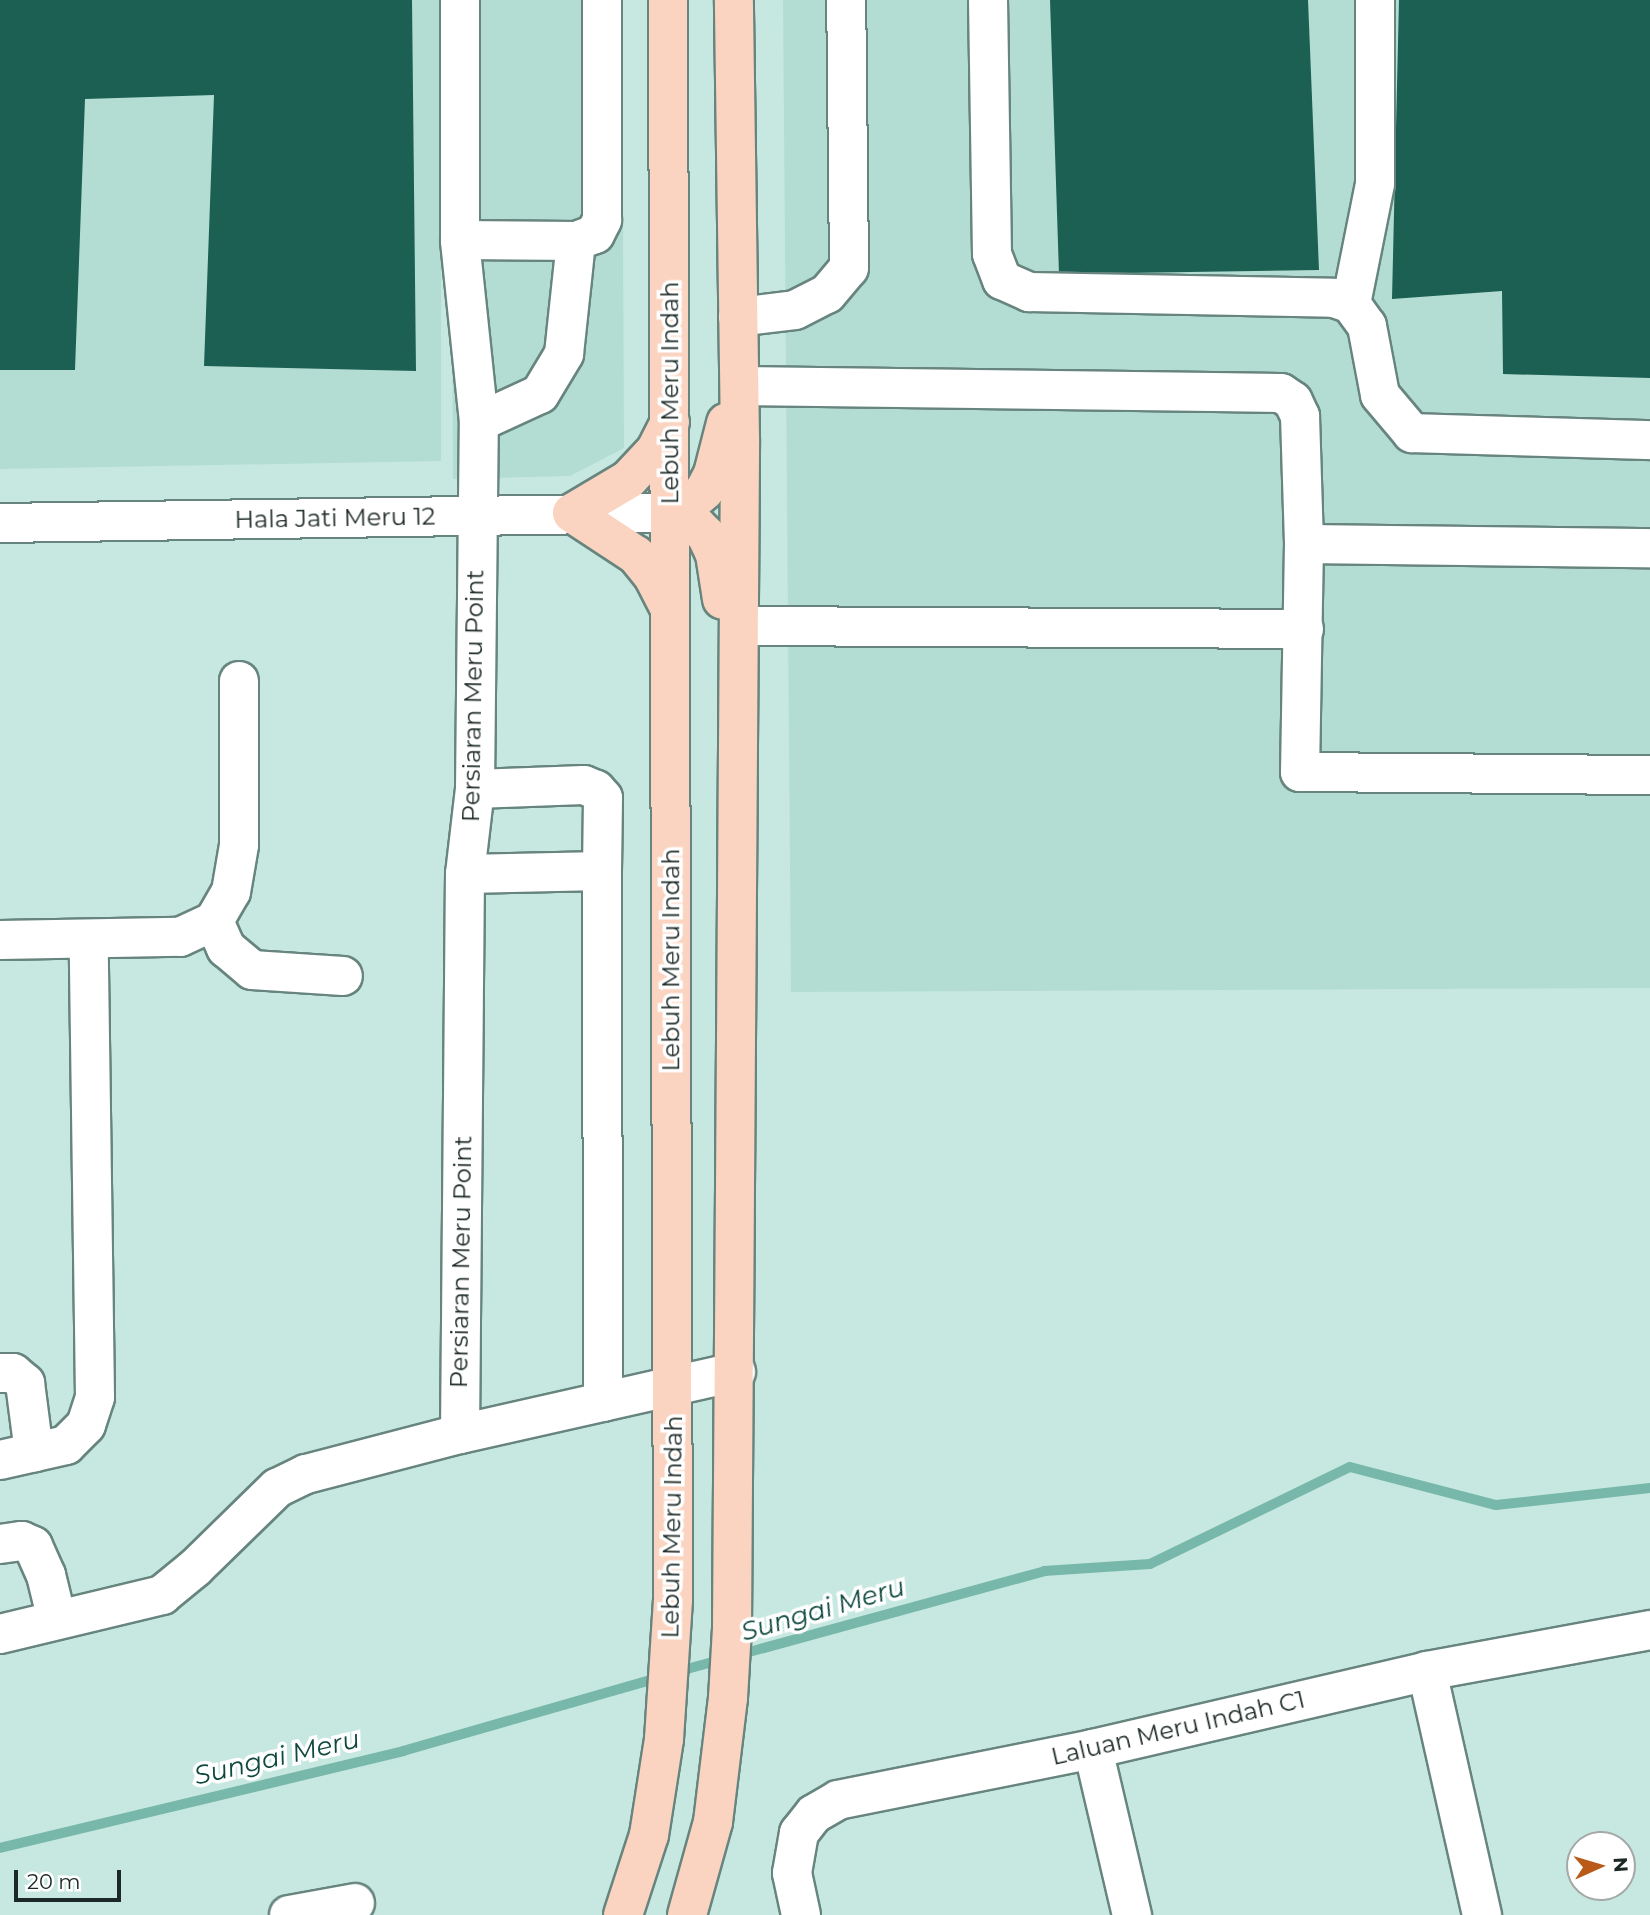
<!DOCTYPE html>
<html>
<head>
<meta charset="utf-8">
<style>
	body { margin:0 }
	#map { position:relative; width:1650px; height:1915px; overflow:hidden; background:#c7e8e0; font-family:Montserrat,sans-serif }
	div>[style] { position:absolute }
	.built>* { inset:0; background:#b3ddd3 }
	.stream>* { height:10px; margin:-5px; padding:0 5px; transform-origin:5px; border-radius:5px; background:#77b8aa }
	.building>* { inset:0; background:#1c6054 }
	.roads { filter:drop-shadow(2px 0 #67857e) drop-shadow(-2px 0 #67857e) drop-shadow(0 2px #67857e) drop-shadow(0 -2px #67857e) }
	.minor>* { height:38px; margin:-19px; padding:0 19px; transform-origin:19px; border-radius:19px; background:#fff }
	.major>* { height:38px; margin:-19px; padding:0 19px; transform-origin:19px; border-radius:19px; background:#fad4c1 }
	span { translate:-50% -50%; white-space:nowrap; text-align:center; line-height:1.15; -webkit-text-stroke:7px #fff; paint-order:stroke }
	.street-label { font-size:24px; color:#1b2825 }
	.water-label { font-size:26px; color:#0e483e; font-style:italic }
	.north { position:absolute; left:1566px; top:1831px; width:70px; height:70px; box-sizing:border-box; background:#fff; border:2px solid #a4a9a8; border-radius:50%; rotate:86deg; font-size:19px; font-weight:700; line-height:28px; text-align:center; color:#1b2825 }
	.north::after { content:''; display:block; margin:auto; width:24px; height:32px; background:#ba5a19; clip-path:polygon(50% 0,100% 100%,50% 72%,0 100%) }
	.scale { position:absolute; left:14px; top:1870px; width:107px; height:32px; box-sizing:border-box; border:4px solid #1b2825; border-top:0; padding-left:9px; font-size:21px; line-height:24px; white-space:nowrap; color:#1b2825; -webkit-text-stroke:5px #fff; paint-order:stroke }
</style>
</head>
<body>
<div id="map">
	<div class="built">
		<div style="clip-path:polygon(0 0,441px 0,441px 461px,0 469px)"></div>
		<div style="clip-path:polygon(450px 0,622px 0,624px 448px,570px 476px,453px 479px)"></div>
		<div style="clip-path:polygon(783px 0,1650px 0,1650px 988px,791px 992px)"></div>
	</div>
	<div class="stream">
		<div style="left:676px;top:1672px;width:382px;rotate:-15.3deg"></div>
		<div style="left:1044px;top:1571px;width:106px;rotate:-3.8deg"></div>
		<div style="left:1150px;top:1564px;width:222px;rotate:-25.9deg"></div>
		<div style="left:1350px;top:1467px;width:151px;rotate:14.6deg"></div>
		<div style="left:1496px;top:1505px;width:155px;rotate:-6.3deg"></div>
		<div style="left:0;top:1848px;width:415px;rotate:-13.5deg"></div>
		<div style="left:403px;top:1751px;width:268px;rotate:-16deg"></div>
	</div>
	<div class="building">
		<div style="clip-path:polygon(0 0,412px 0,416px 371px,204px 366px,214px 95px,85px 99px,75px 370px,0 370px)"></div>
		<div style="clip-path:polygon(1050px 0,1308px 0,1319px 270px,1059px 274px)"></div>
		<div style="clip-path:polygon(1399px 0,1650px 0,1650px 378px,1503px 374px,1502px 291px,1392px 299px)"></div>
	</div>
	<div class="roads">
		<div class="minor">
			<div style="left:988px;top:0;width:254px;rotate:89.1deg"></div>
			<div style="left:992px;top:254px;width:28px;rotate:69deg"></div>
			<div style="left:1002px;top:280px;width:30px;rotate:24deg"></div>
			<div style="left:1029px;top:292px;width:305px;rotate:1.1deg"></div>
			<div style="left:1334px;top:298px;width:18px;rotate:19deg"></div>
			<div style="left:1351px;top:304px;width:27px;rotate:54deg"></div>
			<div style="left:1367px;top:326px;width:70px;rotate:79.3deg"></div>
			<div style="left:1380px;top:395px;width:50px;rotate:49.9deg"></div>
			<div style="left:1412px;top:433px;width:238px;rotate:1.7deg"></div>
			<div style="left:460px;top:240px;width:116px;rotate:0.5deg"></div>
			<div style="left:576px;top:241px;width:20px;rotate:-20deg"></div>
			<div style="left:595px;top:234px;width:16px;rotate:-63deg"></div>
			<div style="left:602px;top:220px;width:220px;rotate:-90deg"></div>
			<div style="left:1351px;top:304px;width:122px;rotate:-78.7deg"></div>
			<div style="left:1375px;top:184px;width:184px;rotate:-90deg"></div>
			<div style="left:738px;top:317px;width:57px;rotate:-7deg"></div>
			<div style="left:795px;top:310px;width:36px;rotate:-27deg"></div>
			<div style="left:827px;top:294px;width:34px;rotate:-50deg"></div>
			<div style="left:849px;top:268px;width:268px;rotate:-90.6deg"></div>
			<div style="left:740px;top:386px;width:541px;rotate:0.74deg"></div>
			<div style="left:1281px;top:393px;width:14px;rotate:34deg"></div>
			<div style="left:1293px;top:401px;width:17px;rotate:65deg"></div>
			<div style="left:1300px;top:416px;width:128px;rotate:88.2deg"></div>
			<div style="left:1304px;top:544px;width:228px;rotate:91deg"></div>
			<div style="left:1300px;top:772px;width:350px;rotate:0.5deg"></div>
			<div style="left:479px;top:422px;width:67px;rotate:-24.7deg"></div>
			<div style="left:540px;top:394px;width:47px;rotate:-59deg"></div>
			<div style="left:564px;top:354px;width:114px;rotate:-83.9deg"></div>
			<div style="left:0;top:523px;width:670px;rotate:-0.86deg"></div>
			<div style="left:1304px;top:544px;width:346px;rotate:0.7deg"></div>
			<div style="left:739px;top:626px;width:565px;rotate:0.3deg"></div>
			<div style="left:602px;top:871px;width:531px;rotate:89.89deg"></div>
			<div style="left:465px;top:874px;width:137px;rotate:-1.3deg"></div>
			<div style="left:602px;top:871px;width:73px;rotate:-89.2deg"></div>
			<div style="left:603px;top:798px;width:11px;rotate:-131deg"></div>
			<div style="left:596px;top:790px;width:13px;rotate:-157deg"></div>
			<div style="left:584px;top:785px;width:109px;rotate:177.9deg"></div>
			<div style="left:214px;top:921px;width:30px;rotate:66deg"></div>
			<div style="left:226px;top:948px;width:34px;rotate:40deg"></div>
			<div style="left:252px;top:970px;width:91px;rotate:3.8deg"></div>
			<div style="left:0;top:940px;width:180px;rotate:-1deg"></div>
			<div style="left:180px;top:937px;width:38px;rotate:-25deg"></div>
			<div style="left:214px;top:921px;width:34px;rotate:-60deg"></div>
			<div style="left:231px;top:892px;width:48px;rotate:-80.3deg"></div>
			<div style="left:239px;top:845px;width:164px;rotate:-90deg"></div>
			<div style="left:0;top:1373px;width:13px"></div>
			<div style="left:13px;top:1373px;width:16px;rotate:40deg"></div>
			<div style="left:25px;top:1383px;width:70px;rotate:82.6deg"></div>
			<div style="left:460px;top:1434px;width:560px;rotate:-89.49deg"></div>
			<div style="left:465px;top:874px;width:86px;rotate:-83.3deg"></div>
			<div style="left:475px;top:789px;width:367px;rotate:-89.4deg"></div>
			<div style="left:479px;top:422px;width:183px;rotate:-96deg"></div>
			<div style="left:460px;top:240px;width:240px;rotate:-90deg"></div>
			<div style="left:0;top:1460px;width:68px;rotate:-12.8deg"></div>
			<div style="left:66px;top:1445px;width:28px;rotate:-45deg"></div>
			<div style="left:86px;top:1425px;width:29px;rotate:-72deg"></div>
			<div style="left:95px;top:1397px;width:458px;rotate:-90.8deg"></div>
			<div style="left:0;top:1544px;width:22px;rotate:-8deg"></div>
			<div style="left:22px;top:1541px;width:12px;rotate:24deg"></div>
			<div style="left:33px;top:1546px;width:32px;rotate:66deg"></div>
			<div style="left:46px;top:1575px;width:46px;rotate:76.3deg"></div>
			<div style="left:0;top:1634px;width:167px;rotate:-13.5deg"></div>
			<div style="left:162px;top:1595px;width:43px;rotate:-39.3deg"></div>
			<div style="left:195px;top:1568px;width:115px;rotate:-44.3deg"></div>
			<div style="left:277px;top:1488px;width:32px;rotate:-26deg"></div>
			<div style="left:306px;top:1474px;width:159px;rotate:-14.6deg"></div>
			<div style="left:460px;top:1434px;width:283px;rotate:-12.7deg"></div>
			<div style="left:1427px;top:1671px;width:250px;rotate:77.3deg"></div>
			<div style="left:1093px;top:1749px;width:171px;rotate:76.8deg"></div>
			<div style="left:289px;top:1915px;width:67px;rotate:-10.3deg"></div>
			<div style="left:801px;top:1915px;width:43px;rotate:-102.1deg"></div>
			<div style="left:792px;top:1873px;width:41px;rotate:-80.1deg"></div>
			<div style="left:799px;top:1833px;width:24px;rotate:-52deg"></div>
			<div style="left:814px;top:1814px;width:28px;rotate:-30deg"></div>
			<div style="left:838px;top:1800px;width:260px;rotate:-11.3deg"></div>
			<div style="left:1093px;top:1749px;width:343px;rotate:-13.1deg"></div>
			<div style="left:1427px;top:1671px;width:227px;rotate:-10.4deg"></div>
		</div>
		<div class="major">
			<div style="left:670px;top:422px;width:33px;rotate:117deg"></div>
			<div style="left:655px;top:451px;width:38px;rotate:133deg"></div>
			<div style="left:629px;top:479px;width:66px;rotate:149.2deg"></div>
			<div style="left:572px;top:513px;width:77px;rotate:33.3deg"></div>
			<div style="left:636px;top:555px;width:27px;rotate:51deg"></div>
			<div style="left:653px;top:576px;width:37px;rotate:63deg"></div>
			<div style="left:670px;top:513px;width:30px;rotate:26deg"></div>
			<div style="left:697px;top:526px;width:13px;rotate:45deg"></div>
			<div style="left:706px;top:535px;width:21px;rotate:65deg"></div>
			<div style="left:715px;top:554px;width:46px;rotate:81.2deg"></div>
			<div style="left:670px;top:513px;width:18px;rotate:-22deg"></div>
			<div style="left:687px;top:506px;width:23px;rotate:-41deg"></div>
			<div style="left:704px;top:491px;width:19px;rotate:-62deg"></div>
			<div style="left:713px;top:474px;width:53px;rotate:-75.7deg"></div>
			<div style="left:623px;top:1915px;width:84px;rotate:-72deg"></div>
			<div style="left:649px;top:1835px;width:97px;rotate:-81.1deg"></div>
			<div style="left:664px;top:1739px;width:139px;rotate:-86.3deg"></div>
			<div style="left:673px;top:1600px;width:1600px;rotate:-90.18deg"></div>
			<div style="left:687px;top:1915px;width:97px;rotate:-74.4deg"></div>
			<div style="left:713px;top:1822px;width:125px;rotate:-83.1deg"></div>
			<div style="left:728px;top:1698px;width:70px;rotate:-86.7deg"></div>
			<div style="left:732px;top:1628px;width:1189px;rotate:-89.61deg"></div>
			<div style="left:740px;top:439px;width:439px;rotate:-90.8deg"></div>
		</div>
	</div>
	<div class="street-label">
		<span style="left:670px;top:393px;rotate:-90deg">Lebuh Meru Indah</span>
		<span style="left:335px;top:518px;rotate:-1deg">Hala Jati Meru 12</span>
		<span style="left:473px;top:696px;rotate:-89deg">Persiaran Meru Point</span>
		<span style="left:671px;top:960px;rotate:-90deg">Lebuh Meru Indah</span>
		<span style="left:461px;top:1262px;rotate:-89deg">Persiaran Meru Point</span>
		<span style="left:672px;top:1527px;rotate:-89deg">Lebuh Meru Indah</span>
		<span style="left:1178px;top:1728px;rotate:-13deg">Laluan Meru Indah C1</span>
	</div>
	<div class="water-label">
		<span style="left:823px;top:1610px;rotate:-16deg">Sungai Meru</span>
		<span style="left:277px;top:1758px;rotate:-13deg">Sungai Meru</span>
	</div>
	<div class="north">N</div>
	<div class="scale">20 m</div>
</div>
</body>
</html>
